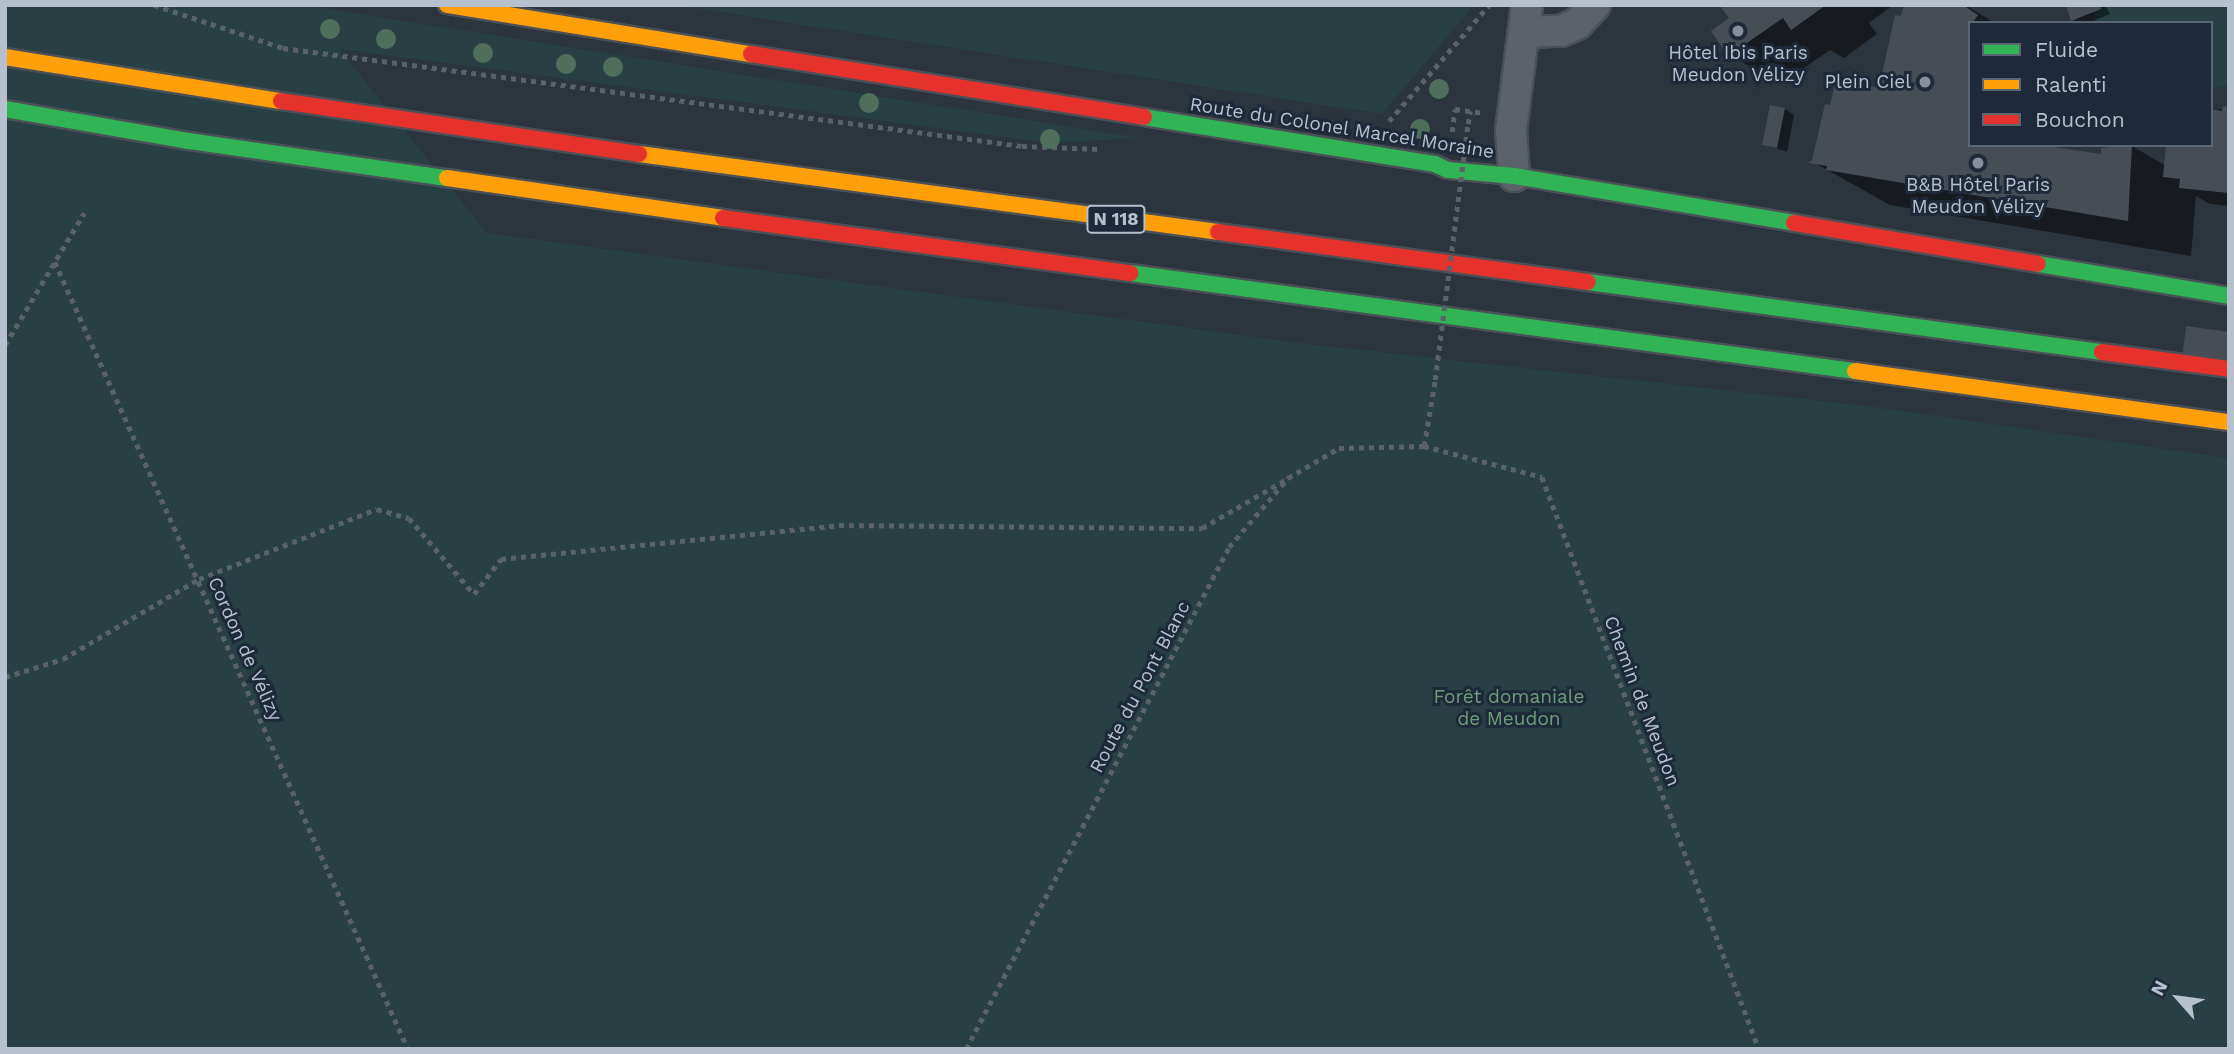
<!DOCTYPE html>
<html>
<head>
<meta charset="utf-8">
<style>
	body { margin:0 }
	#map { position:relative; width:2234px; height:1054px; overflow:hidden; background:#2c343d; font-family:"Work Sans",sans-serif }
	div>[style] { position:absolute }
	.green>* { inset:0; background:#284044 }
	.shadow>* { inset:0; background:#0007 }
	.building>* { inset:0; background:#464d55 }
	.path>* { height:4.5px; margin-top:-2.25px; transform-origin:0; background:repeating-linear-gradient(90deg,#5a6167 0 5px,transparent 0 10px) }
	.roads { filter:drop-shadow(2px 0 #4b5057) drop-shadow(-2px 0 #4b5057) drop-shadow(0 2px #4b5057) drop-shadow(0 -2px #4b5057) }
	.street>* { height:30px; margin:-15px; padding:0 15px; transform-origin:15px; border-radius:15px; background:#5c626a }
	.fast>* { height:16px; margin:-8px; padding:0 8px; transform-origin:8px; border-radius:8px; background:#30b455 }
	.slow>* { height:16px; margin:-8px; padding:0 8px; transform-origin:8px; border-radius:8px; background:#ff9f0a }
	.jam>* { height:16px; margin:-8px; padding:0 8px; transform-origin:8px; border-radius:8px; background:#e5322d }
	.path-bridge>* { height:4.5px; margin-top:-2.25px; transform-origin:0; background:repeating-linear-gradient(90deg,#5a6167 0 5px,transparent 0 10px) }
	.trees>* { width:20px; height:20px; margin:-10px; border-radius:50%; background:#4f6f5d }
	.dots>* { width:19px; height:19px; translate:-50% -50%; box-sizing:border-box; border:4px solid #1e2a39; border-radius:50% }
	span { translate:-50% -50%; white-space:nowrap; text-align:center; line-height:1.15; -webkit-text-stroke:6px #1e2a39; paint-order:stroke }
	.shield-label span { padding:2px 5px; background:#1e2a39; border:2px solid; border-radius:5px; -webkit-text-stroke-width:0 }
	.shield-label { font-size:18px; color:#b7c0cd; font-weight:700 }
	.poi-label { font-size:19px; color:#b7c0cd }
	.right { translate:-100% -50%; text-align:right }
	.street-label { font-size:19px; color:#b7c0cd }
	.park-label { font-size:19px; color:#6c9f77 }
	.frame { position:absolute; inset:0; border:7px solid #b7c0cd; pointer-events:none }
	.legend { position:absolute; left:1968px; top:21px; width:245px; height:126px; box-sizing:border-box; background:#1e2a39; border:2px solid #5b6674; margin:0; padding:9px 12px; list-style:none; font-size:21px; color:#b7c0cd }
	.legend li { display:flex; align-items:center; gap:14px; height:35px }
	.legend b { width:35px; border:2px solid #5b6674 }
	.north { position:absolute; left:2143px; top:963px; width:70px; height:70px; -webkit-text-stroke:5px #1e2a39; paint-order:stroke; rotate:298deg; font-size:19px; font-weight:700; line-height:28px; text-align:center; color:#b7c0cd }
	.north::after { content:''; display:block; margin:auto; width:24px; height:32px; background:#b7c0cd; clip-path:polygon(50% 0,100% 100%,50% 72%,0 100%) }
</style>
</head>
<body>
<div id="map">
	<div class="green">
		<div style="clip-path:polygon(5px 5px,303px 5px,1142px 138px,1051px 143px,339px 49px,487px 233px,1299px 343px,1867px 406px,2229px 458px,2229px 1049px,5px 1049px)"></div>
		<div style="clip-path:polygon(675px 5px,1474px 5px,1382px 114px)"></div>
		<div style="clip-path:polygon(2090px 5px,2229px 5px,2229px 85px,2211px 89px,2211px 23px,2097px 23px)"></div>
	</div>
	<div class="shadow">
		<div style="clip-path:polygon(1721px 5px,1893px 5px,1869px 23px,1877px 34px,1844px 58px,1830px 50px,1781px 84px,1729px 55px,1731px 19px)"></div>
		<div style="clip-path:polygon(1905px 5px,1965px 5px,1995px 23px,1970px 23px,1970px 145px,2102px 156px,2132px 146px,2166px 166px,2211px 145px,2211px 109px,2229px 110px,2229px 206px,2210px 204px,2196px 196px,2191px 256px,1890px 205px,1813px 162px,1831px 107px,1880px 90px)"></div>
		<div style="clip-path:polygon(2068px 5px,2105px 5px,2110px 14px,2088px 23px,2078px 23px,2072px 19px)"></div>
		<div style="clip-path:polygon(1785px 109px,1794px 115px,1787px 152px,1764px 144px)"></div>
	</div>
	<div class="building">
		<div style="clip-path:polygon(1719px 5px,1826px 5px,1791px 30px,1783px 18px,1728px 56px,1711px 31px,1729px 18px)"></div>
		<div style="clip-path:polygon(1904px 5px,1963px 5px,1978px 15px,1974px 21px,1977px 23px,1970px 23px,1970px 145px,2040px 145px,2101px 154px,2101px 148px,2132px 145px,2128px 221px,1826px 170px,1827px 166px,1808px 163px,1812px 160px,1825px 104px,1830px 105px,1837px 78px,1879px 88px,1895px 15px,1901px 16px)"></div>
		<div style="clip-path:polygon(2066px 5px,2100px 5px,2101px 9px,2071px 21px)"></div>
		<div style="clip-path:polygon(1770px 105px,1785px 108px,1777px 148px,1762px 145px)"></div>
		<div style="clip-path:polygon(2223px 106px,2229px 107px,2229px 193px,2179px 188px,2180px 179px,2163px 177px,2166px 145px,2211px 145px,2211px 109px,2222px 111px)"></div>
		<div style="clip-path:polygon(2186px 326px,2229px 332px,2229px 366px,2182px 360px)"></div>
	</div>
	<div class="path">
		<div style="left:154px;top:5px;width:136px;rotate:18.4deg"></div>
		<div style="left:283px;top:48px;width:745px;rotate:7.55deg"></div>
		<div style="left:1022px;top:146px;width:77px;rotate:2.2deg"></div>
		<div style="left:1389px;top:121px;width:153px;rotate:-49.2deg"></div>
		<div style="left:1468px;top:124px;width:13px;rotate:-81deg"></div>
		<div style="left:1452px;top:132px;width:23px;rotate:-83deg"></div>
		<div style="left:1455px;top:109px;width:28px;rotate:8deg"></div>
		<div style="left:55px;top:262px;width:863px;rotate:65.84deg"></div>
		<div style="left:5px;top:345px;width:154px;rotate:-59.1deg"></div>
		<div style="left:1424px;top:446px;width:67px;rotate:-80.5deg"></div>
		<div style="left:5px;top:677px;width:61px;rotate:-17.2deg"></div>
		<div style="left:63px;top:659px;width:158px;rotate:-30.5deg"></div>
		<div style="left:199px;top:579px;width:191px;rotate:-21.5deg"></div>
		<div style="left:377px;top:509px;width:33px;rotate:16deg"></div>
		<div style="left:409px;top:518px;width:100px;rotate:49.5deg"></div>
		<div style="left:474px;top:594px;width:44px;rotate:-52.4deg"></div>
		<div style="left:501px;top:559px;width:340px;rotate:-5.7deg"></div>
		<div style="left:839px;top:525px;width:363px;rotate:0.5deg"></div>
		<div style="left:1202px;top:528px;width:96px;rotate:-30deg"></div>
		<div style="left:966px;top:1049px;width:567px;rotate:-62.35deg"></div>
		<div style="left:1229px;top:547px;width:91px;rotate:-49.5deg"></div>
		<div style="left:1288px;top:478px;width:59px;rotate:-30.5deg"></div>
		<div style="left:1339px;top:448px;width:85px;rotate:-1.3deg"></div>
		<div style="left:1424px;top:446px;width:122px;rotate:14.7deg"></div>
		<div style="left:1542px;top:477px;width:612px;rotate:69.22deg"></div>
	</div>
	<div class="roads">
		<div class="street">
			<div style="left:1524px;top:32px;width:37px;rotate:-2deg"></div>
			<div style="left:1561px;top:31px;width:17px;rotate:-24deg"></div>
			<div style="left:1577px;top:24px;width:26px;rotate:-47deg"></div>
			<div style="left:1514px;top:176px;width:46px;rotate:-93.7deg"></div>
			<div style="left:1511px;top:130px;width:126px;rotate:-82.7deg"></div>
		</div>
		<div class="fast">
			<div style="left:5px;top:109px;width:187px;rotate:9.9deg"></div>
			<div style="left:189px;top:141px;width:261px;rotate:8.2deg"></div>
			<div style="left:1144px;top:117px;width:295px;rotate:9.2deg"></div>
			<div style="left:1435px;top:164px;width:14px;rotate:25deg"></div>
			<div style="left:1448px;top:170px;width:66px;rotate:5.2deg"></div>
			<div style="left:1514px;top:176px;width:284px;rotate:9.5deg"></div>
			<div style="left:2038px;top:264px;width:194px;rotate:9.5deg"></div>
			<div style="left:1130px;top:273px;width:732px;rotate:7.7deg"></div>
			<div style="left:1588px;top:282px;width:519px;rotate:7.76deg"></div>
		</div>
		<div class="slow">
			<div style="left:447px;top:5px;width:308px;rotate:9.2deg"></div>
			<div style="left:5px;top:57px;width:279px;rotate:9.1deg"></div>
			<div style="left:639px;top:154px;width:584px;rotate:7.67deg"></div>
			<div style="left:447px;top:178px;width:279px;rotate:8.2deg"></div>
			<div style="left:1855px;top:371px;width:377px;rotate:7.8deg"></div>
		</div>
		<div class="jam">
			<div style="left:751px;top:54px;width:398px;rotate:9.1deg"></div>
			<div style="left:281px;top:101px;width:362px;rotate:8.4deg"></div>
			<div style="left:723px;top:218px;width:411px;rotate:7.7deg"></div>
			<div style="left:1794px;top:223px;width:247px;rotate:9.5deg"></div>
			<div style="left:1218px;top:232px;width:373px;rotate:7.7deg"></div>
			<div style="left:2102px;top:352px;width:128px;rotate:7.6deg"></div>
		</div>
	</div>
	<div class="path-bridge">
		<div style="left:1435px;top:380px;width:258px;rotate:-82.7deg"></div>
	</div>
	<div class="trees">
		<div style="left:330px;top:29px"></div>
		<div style="left:386px;top:39px"></div>
		<div style="left:483px;top:53px"></div>
		<div style="left:566px;top:64px"></div>
		<div style="left:613px;top:67px"></div>
		<div style="left:1439px;top:89px"></div>
		<div style="left:869px;top:103px"></div>
		<div style="left:1420px;top:129px"></div>
		<div style="left:1050px;top:139px"></div>
	</div>
	<div class="dots">
		<div style="left:1738px;top:31px;background:#868f9b"></div>
		<div style="left:1925px;top:82px;background:#868f9b"></div>
		<div style="left:1978px;top:163px;background:#868f9b"></div>
	</div>
	<div class="shield-label">
		<span style="left:1116px;top:219px">N 118</span>
	</div>
	<div class="poi-label">
		<span style="left:1738px;top:64px">Hôtel Ibis Paris<br>Meudon Vélizy</span>
		<span class="right" style="left:1911px;top:82px">Plein Ciel</span>
		<span style="left:1978px;top:196px">B&amp;B Hôtel Paris<br>Meudon Vélizy</span>
	</div>
	<div class="street-label">
		<span style="left:1342px;top:128px;rotate:9deg">Route du Colonel Marcel Moraine</span>
		<span style="left:245px;top:649px;rotate:66deg">Cordon de Vélizy</span>
		<span style="left:1140px;top:687px;rotate:-62deg">Route du Pont Blanc</span>
		<span style="left:1642px;top:701px;rotate:69deg">Chemin de Meudon</span>
	</div>
	<div class="park-label">
		<span style="left:1509px;top:708px">Forêt domaniale<br>de Meudon</span>
	</div>
	<div class="frame"></div>
	<ul class="legend">
	<li><b style="height:9px;background:#30b455"></b>Fluide</li>
	<li><b style="height:9px;background:#ff9f0a"></b>Ralenti</li>
	<li><b style="height:9px;background:#e5322d"></b>Bouchon</li>
	</ul>
	<div class="north">N</div>
</div>
</body>
</html>
